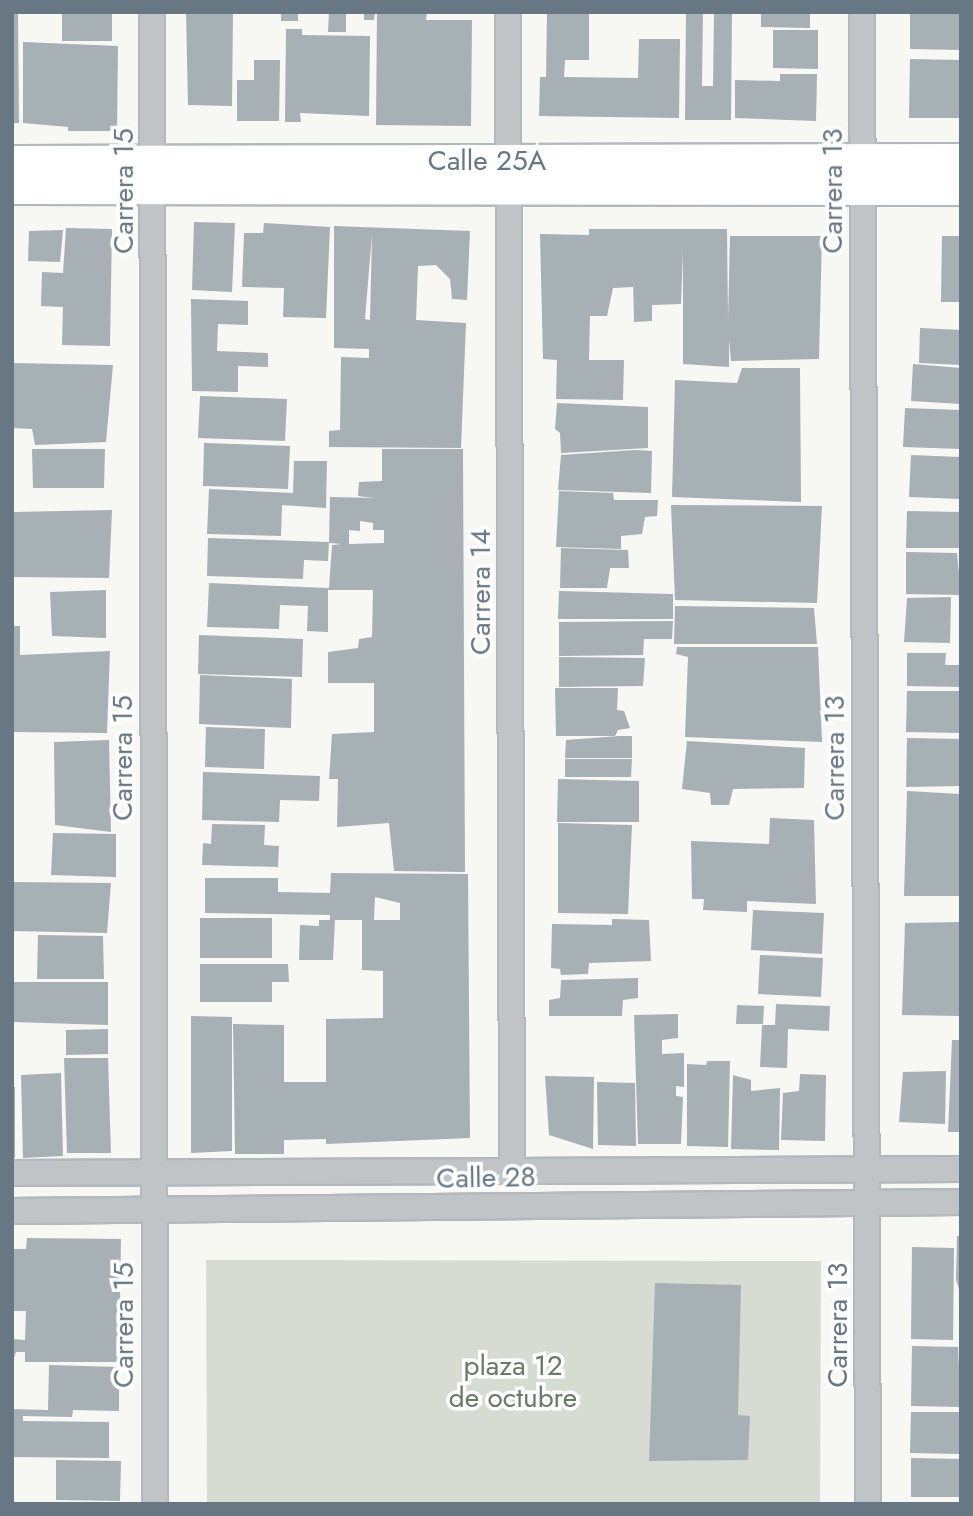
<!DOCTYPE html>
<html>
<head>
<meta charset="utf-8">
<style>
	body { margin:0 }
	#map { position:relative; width:973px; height:1516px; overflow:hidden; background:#f7f7f4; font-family:Jost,sans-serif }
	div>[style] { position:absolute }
	.green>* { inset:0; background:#d7dcd3 }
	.building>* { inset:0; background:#a7b0b5 }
	.roads { filter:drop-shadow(2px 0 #b2b8bc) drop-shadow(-2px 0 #b2b8bc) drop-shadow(0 2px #b2b8bc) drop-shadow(0 -2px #b2b8bc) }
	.street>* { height:24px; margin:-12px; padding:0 12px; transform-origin:12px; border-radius:12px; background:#c0c4c7 }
	.secondary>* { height:33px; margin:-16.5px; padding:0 16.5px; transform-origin:16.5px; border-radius:16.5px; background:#fff }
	span { translate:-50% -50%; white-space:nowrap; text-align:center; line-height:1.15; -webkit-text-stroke:7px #fff; paint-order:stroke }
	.street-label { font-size:28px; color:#677884 }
	.park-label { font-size:28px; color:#6a7b65 }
	.frame { position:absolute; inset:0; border:14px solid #677884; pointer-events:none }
</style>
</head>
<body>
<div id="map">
	<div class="green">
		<div style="clip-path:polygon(206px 1260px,821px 1261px,820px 1504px,207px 1504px)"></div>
	</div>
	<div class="building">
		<div style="clip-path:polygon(12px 12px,18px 12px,19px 123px,12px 123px)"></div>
		<div style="clip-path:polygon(62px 12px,112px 12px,112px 41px,62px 41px)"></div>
		<div style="clip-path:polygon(186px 12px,233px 12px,232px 106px,188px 105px)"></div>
		<div style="clip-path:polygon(281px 12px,298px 12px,298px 21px,281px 21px)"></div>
		<div style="clip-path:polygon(329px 12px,346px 12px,346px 32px,328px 32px)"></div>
		<div style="clip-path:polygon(364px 12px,375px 12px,374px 20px,364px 20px)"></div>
		<div style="clip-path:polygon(377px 12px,427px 12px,426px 20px,472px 20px,471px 126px,376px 125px)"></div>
		<div style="clip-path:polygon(547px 12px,589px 12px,589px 60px,565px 60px,564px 77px,638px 78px,639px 39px,680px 39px,679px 118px,539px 116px,540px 77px,546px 77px)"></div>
		<div style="clip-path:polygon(686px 12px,703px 12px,702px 86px,713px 86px,714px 12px,732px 12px,731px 120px,685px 120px)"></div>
		<div style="clip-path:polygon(761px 12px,810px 12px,810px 28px,761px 27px)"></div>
		<div style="clip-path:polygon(910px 12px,961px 12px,961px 50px,910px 49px)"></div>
		<div style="clip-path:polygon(286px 29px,302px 29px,302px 35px,370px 36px,369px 116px,300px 113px,301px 122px,285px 122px)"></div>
		<div style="clip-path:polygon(773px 30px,818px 30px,818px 69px,773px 68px)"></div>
		<div style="clip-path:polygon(23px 42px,118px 46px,117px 131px,68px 131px,68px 127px,23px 123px)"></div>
		<div style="clip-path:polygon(910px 59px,961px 60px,961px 118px,909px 118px)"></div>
		<div style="clip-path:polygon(254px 60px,280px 60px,279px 121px,237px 121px,237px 80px,254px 80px)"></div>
		<div style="clip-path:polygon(780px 74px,817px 74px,816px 121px,735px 118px,735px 80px,780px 81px)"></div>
		<div style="clip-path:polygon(194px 222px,235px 223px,232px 292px,192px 290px)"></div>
		<div style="clip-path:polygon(264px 223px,330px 227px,326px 318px,283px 317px,284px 288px,242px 287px,244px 233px,263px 233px)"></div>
		<div style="clip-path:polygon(evenodd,334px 226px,470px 231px,467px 300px,452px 299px,450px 279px,436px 265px,418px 266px,416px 320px,466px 323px,461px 448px,329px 447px,329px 431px,340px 430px,341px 357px,369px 358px,369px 349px,334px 348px,334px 226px,372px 234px,370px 320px,365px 319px,372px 234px)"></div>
		<div style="clip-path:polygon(66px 228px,112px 229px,110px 346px,62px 345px,63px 307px,41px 306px,42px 272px,63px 273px)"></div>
		<div style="clip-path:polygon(589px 229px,727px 229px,728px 319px,730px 236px,822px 236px,819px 359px,731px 361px,729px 340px,729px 367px,683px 364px,683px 251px,681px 304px,652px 305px,652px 321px,634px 322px,633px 280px,633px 287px,613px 288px,607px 316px,590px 316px,589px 360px,624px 360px,623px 400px,556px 399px,557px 360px,543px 359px,540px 234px,589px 235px)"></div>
		<div style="clip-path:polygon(63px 230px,60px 262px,28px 261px,29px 231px)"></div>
		<div style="clip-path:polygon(942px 236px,961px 236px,961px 302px,941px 302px)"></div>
		<div style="clip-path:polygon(191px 299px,248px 301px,248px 325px,218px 324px,217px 351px,268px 353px,268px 367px,238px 366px,238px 392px,192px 391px)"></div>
		<div style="clip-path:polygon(920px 328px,961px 330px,961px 365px,919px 363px)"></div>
		<div style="clip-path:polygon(12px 363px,113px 365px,106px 442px,35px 445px,32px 429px,12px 428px)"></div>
		<div style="clip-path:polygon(913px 364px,961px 368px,961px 404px,911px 401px)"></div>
		<div style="clip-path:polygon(742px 368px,800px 368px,801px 502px,672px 497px,675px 380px,737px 383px)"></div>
		<div style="clip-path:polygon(200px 396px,287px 399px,285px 441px,198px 438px)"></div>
		<div style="clip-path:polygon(557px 403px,648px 407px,648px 448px,561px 453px,560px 433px,555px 429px)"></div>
		<div style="clip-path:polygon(905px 408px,961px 410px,961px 449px,903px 447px)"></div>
		<div style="clip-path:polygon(204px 443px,290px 446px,288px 489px,203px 486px)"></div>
		<div style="clip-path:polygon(32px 449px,105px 449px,104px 488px,33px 488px)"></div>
		<div style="clip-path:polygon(evenodd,382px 449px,463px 449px,465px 872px,394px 871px,389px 823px,337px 827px,338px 779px,329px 779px,332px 734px,374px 732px,374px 683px,328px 683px,328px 652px,358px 648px,359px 639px,372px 637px,373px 590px,328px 590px,328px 632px,307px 631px,308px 606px,280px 605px,279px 629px,207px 627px,209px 583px,329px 588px,332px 545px,342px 544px,329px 543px,330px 497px,374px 498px,358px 496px,359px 482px,382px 481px,382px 449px,360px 521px,373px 523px,373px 530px,384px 530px,384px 543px,349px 544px,349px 530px,360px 531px,360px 521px)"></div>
		<div style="clip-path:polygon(635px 450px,652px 451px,651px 493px,558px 490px,561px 455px)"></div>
		<div style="clip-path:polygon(911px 455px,961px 457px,961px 499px,909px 497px)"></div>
		<div style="clip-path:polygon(294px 461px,327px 461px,326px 508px,282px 505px,281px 536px,207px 534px,209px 489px,293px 493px)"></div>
		<div style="clip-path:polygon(559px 491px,613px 493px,614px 500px,658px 500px,657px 516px,645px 517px,642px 534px,621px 536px,621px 549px,556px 547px)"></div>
		<div style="clip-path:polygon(671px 505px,822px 506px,817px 603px,675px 600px)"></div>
		<div style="clip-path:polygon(112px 510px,109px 578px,12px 577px,12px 512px)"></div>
		<div style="clip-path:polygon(907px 511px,961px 512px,961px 548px,906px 548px)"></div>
		<div style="clip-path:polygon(208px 538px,329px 542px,328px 561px,304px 560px,303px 579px,207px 576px)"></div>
		<div style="clip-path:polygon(561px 548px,628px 550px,629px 568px,610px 568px,607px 588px,560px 588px)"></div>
		<div style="clip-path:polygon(906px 552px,957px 553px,961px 595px,906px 594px)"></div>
		<div style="clip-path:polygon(106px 590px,106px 638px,52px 636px,50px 592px)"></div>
		<div style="clip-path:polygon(559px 591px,673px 594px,673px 619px,558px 619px)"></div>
		<div style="clip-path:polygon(951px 597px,950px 643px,904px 642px,907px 598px)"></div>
		<div style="clip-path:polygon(675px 606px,814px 608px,817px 644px,674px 644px)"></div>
		<div style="clip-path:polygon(673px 621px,672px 639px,644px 639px,643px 655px,559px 656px,559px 622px)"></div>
		<div style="clip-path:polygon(12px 626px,20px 626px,20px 655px,110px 651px,107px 733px,12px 732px)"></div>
		<div style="clip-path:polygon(199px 635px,303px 639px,302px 677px,198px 674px)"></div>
		<div style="clip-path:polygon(677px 647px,818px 647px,822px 742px,685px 737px,688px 657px,676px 654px)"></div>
		<div style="clip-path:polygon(907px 653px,946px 653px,945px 665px,961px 665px,961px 687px,907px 686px)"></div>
		<div style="clip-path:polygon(559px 657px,645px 658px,643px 686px,559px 687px)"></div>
		<div style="clip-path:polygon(200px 675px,292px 679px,291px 728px,199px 724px)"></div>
		<div style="clip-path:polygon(555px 688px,618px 688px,617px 710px,624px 711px,630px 728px,618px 730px,615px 736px,556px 736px)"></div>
		<div style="clip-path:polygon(907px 691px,961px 691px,961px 733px,906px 732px)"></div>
		<div style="clip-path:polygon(206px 727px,265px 729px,264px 769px,205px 767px)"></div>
		<div style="clip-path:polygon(619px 736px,632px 736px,632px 758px,565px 758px,566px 740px)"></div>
		<div style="clip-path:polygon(907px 738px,961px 739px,961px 786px,906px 787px)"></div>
		<div style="clip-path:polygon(109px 740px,111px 832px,55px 825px,54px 742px)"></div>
		<div style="clip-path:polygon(687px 741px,805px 748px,804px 788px,733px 789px,729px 805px,711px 805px,710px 793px,682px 789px)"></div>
		<div style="clip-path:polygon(565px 759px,632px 759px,631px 777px,565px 777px)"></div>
		<div style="clip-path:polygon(203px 772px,320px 776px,319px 801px,280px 800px,279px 822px,202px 820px)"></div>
		<div style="clip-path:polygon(558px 779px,639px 781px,639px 822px,557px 822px)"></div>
		<div style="clip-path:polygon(907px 791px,960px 794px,961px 896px,904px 896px)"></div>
		<div style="clip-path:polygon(770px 818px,814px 820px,816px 904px,747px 901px,747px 912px,703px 910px,704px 899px,692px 899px,691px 841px,769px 844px)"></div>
		<div style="clip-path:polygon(558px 823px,632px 825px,628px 914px,558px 913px)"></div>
		<div style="clip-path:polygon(212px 824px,265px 825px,264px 845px,279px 846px,278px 867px,202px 865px,203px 843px,211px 844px)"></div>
		<div style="clip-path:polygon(53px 833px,116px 834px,116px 877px,51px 875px)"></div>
		<div style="clip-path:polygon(evenodd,331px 873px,468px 874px,470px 1138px,326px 1144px,326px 1139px,284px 1140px,284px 1154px,235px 1154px,233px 1024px,284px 1025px,284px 1082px,326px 1082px,326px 1019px,383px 1018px,383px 971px,362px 970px,362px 920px,335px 920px,333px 960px,299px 960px,300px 925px,319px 926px,319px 920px,330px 920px,330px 915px,205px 913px,205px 878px,278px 878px,278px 892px,330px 893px,331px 873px,375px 897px,400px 903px,400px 920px,374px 920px,375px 897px)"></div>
		<div style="clip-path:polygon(12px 882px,111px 883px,107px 933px,12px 931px)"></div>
		<div style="clip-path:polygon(753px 910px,824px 913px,822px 954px,751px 950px)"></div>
		<div style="clip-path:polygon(200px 918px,272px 918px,272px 958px,200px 958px)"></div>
		<div style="clip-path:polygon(612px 919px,649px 920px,651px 961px,589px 963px,588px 974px,561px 975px,560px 969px,551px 968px,552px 924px,612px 925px)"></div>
		<div style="clip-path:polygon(961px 922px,961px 1016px,902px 1015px,905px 923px)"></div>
		<div style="clip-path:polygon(38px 935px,103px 936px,104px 979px,37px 979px)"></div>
		<div style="clip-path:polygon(760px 955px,823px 958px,821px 997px,758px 994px)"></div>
		<div style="clip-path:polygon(200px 964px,288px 964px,289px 982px,272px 982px,272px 1002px,200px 1002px)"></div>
		<div style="clip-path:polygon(638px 978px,638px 998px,623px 1000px,622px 1016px,549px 1016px,549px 1000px,560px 998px,561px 980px)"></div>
		<div style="clip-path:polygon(13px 982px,108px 982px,108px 1025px,13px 1022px)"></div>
		<div style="clip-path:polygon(776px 1004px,830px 1006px,829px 1031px,788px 1029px,787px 1068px,760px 1067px,762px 1025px,775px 1025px)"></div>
		<div style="clip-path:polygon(737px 1005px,764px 1006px,763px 1024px,736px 1024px)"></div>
		<div style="clip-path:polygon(678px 1014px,678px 1038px,662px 1040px,662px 1054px,684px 1053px,684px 1087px,676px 1086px,676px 1096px,683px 1097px,681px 1144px,638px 1144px,634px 1015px)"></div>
		<div style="clip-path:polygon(191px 1016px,232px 1017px,232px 1151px,191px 1153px)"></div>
		<div style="clip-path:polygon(108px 1029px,108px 1054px,66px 1055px,66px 1030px)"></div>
		<div style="clip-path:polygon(952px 1040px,961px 1040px,961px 1132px,948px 1132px)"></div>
		<div style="clip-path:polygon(64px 1058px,108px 1058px,111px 1153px,67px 1153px)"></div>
		<div style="clip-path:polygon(707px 1061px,730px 1061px,728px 1147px,687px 1146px,687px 1064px,706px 1065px)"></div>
		<div style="clip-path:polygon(946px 1071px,945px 1124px,899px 1122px,903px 1072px)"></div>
		<div style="clip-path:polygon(61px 1073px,63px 1156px,23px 1158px,21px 1075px)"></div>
		<div style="clip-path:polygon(800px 1074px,826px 1075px,825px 1141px,781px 1140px,783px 1093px,799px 1091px)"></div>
		<div style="clip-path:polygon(733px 1075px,751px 1080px,751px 1091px,780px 1088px,779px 1150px,731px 1149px)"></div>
		<div style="clip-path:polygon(545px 1076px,594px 1077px,593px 1149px,549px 1135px)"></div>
		<div style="clip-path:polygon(597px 1082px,635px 1083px,636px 1146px,598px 1145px)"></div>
		<div style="clip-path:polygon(12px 1086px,15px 1087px,15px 1158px,12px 1158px)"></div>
		<div style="clip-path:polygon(957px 1236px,961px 1236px,961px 1295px,956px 1280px)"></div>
		<div style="clip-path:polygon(27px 1238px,121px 1239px,119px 1362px,25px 1362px,25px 1352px,16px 1352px,12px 1364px,12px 1339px,25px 1340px,26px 1311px,12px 1311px,12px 1249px,26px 1249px)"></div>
		<div style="clip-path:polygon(912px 1247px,954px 1248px,953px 1340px,911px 1339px)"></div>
		<div style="clip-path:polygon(655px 1283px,741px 1285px,738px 1415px,750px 1416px,748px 1460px,649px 1461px)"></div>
		<div style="clip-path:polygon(912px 1346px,958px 1347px,961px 1407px,911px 1406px)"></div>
		<div style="clip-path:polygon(49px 1365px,119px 1367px,119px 1411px,73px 1410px,72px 1417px,23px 1416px,23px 1421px,109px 1422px,109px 1458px,12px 1457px,12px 1409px,48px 1410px)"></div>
		<div style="clip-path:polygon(911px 1412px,961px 1412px,961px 1454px,910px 1453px)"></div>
		<div style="clip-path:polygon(911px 1458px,961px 1459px,961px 1497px,911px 1497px)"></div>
		<div style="clip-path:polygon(56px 1460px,121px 1461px,120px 1501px,56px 1500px)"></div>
	</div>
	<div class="roads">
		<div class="street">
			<div style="left:152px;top:12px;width:1492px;rotate:89.88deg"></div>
			<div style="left:508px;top:12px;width:1160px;rotate:89.8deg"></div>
			<div style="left:862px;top:12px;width:1492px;rotate:89.77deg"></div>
			<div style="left:12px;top:1173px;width:949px;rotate:-0.24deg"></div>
			<div style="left:12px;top:1211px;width:949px;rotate:-0.54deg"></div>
		</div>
		<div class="secondary">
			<div style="left:12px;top:162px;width:949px;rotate:-0.12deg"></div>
			<div style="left:12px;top:187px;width:949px;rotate:0.06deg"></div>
		</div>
	</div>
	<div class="street-label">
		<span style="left:487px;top:161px">Calle 25A</span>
		<span style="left:124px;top:191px;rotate:-90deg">Carrera 15</span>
		<span style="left:833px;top:191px;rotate:-90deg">Carrera 13</span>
		<span style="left:481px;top:592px;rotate:-90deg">Carrera 14</span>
		<span style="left:123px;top:758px;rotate:-90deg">Carrera 15</span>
		<span style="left:835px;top:758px;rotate:-90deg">Carrera 13</span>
		<span style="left:486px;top:1178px;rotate:-1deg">Calle 28</span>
		<span style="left:124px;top:1325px;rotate:-90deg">Carrera 15</span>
		<span style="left:838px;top:1325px;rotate:-90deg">Carrera 13</span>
	</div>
	<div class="park-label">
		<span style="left:513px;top:1382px">plaza 12<br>de octubre</span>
	</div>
	<div class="frame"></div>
</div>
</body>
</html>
